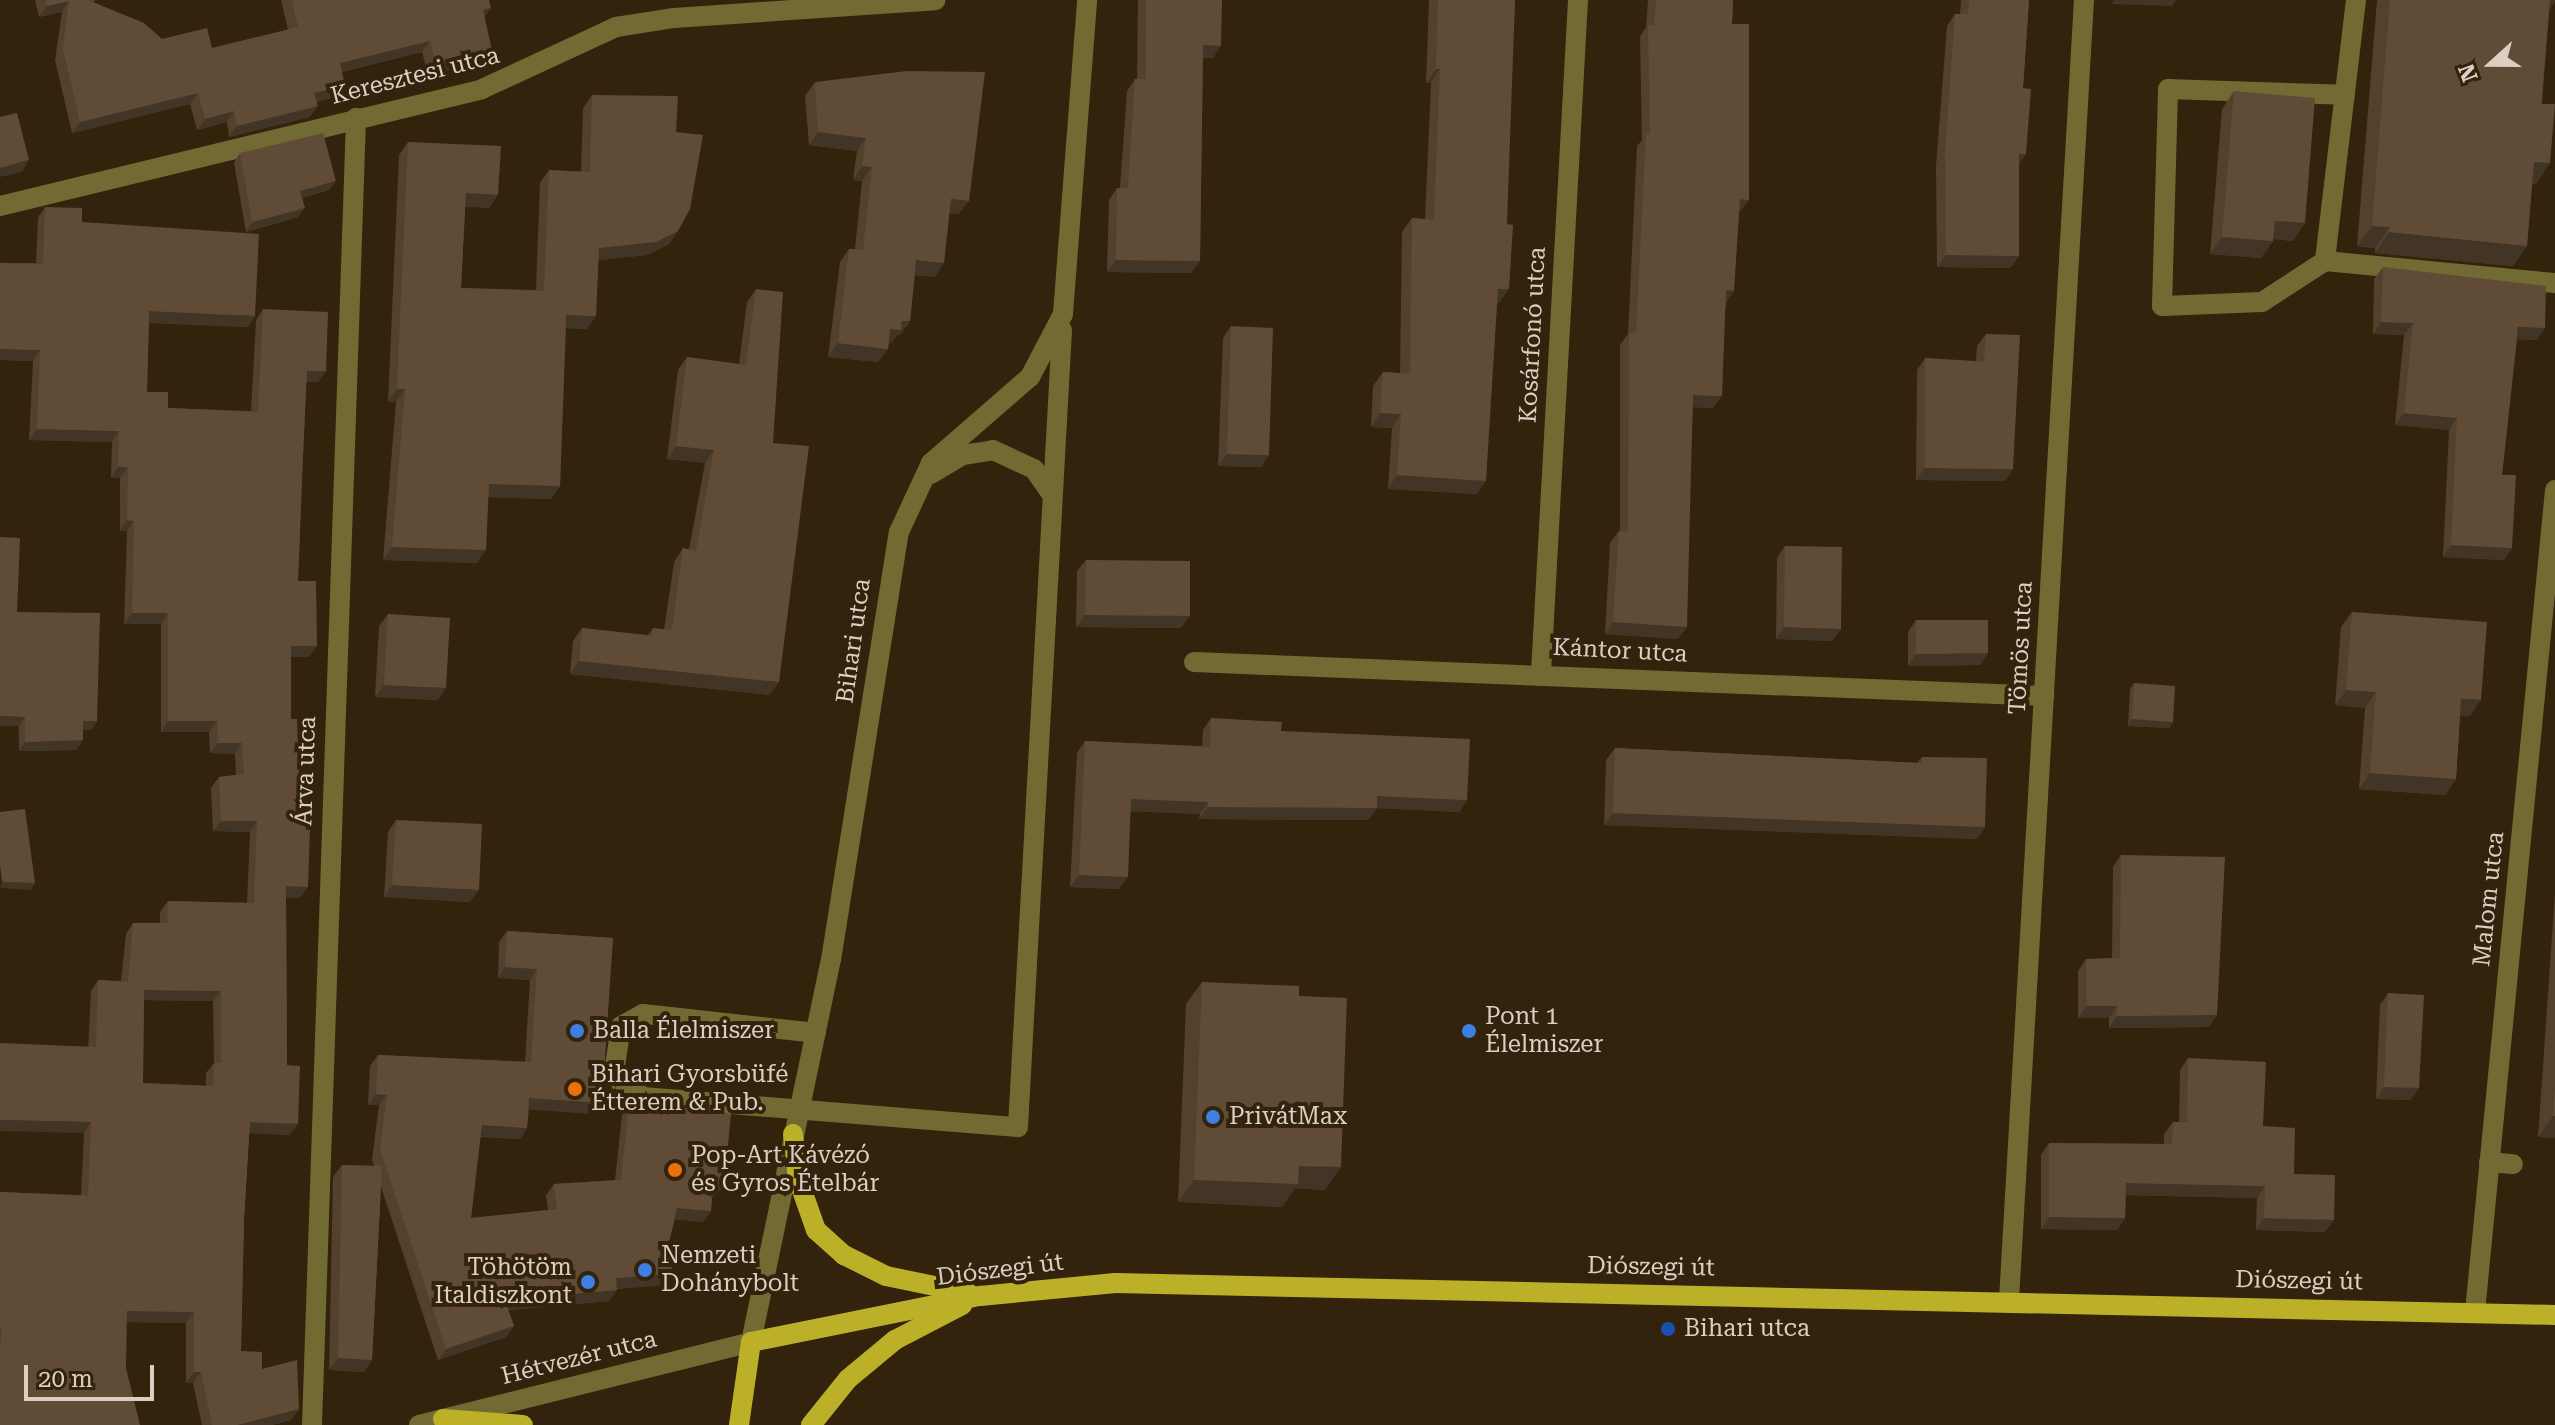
<!DOCTYPE html>
<html>
<head>
<meta charset="utf-8">
<style>
	body { margin:0 }
	#map { position:relative; width:2555px; height:1425px; overflow:hidden; background:#33220c; font-family:"Roboto Serif",serif }
	div>[style] { position:absolute }
	.minor>* { height:20px; margin:-10px; padding:0 10px; transform-origin:10px; border-radius:10px; background:#716b33 }
	.major>* { height:20px; margin:-10px; padding:0 10px; transform-origin:10px; border-radius:10px; background:#bdb029 }
	.wall>* { inset:0; background:#53412e }
	.shaded-wall>* { inset:0; background:#433526 }
	.building>* { inset:0; background:#604c36 }
	.dots>* { width:22px; height:22px; translate:-50% -50%; box-sizing:border-box; border:4px solid #33220c; border-radius:50% }
	span { translate:-50% -50%; white-space:nowrap; text-align:center; line-height:1.15; -webkit-text-stroke:8px #33220c; paint-order:stroke }
	.street-label { font-size:24px; color:#dbcfc3 }
	.poi-label { font-size:24px; color:#dbcfc3 }
	.left { translate:0 -50%; text-align:left }
	.right { translate:-100% -50%; text-align:right }
	.north { position:absolute; left:2451px; top:24px; width:80px; height:80px; -webkit-text-stroke:6px #33220c; paint-order:stroke; rotate:249deg; font-size:22px; font-weight:700; line-height:32px; text-align:center; color:#dbcfc3 }
	.north::after { content:''; display:block; margin:auto; width:28px; height:36px; background:#dbcfc3; clip-path:polygon(50% 0,100% 100%,50% 72%,0 100%) }
	.scale { position:absolute; left:24px; top:1365px; width:130px; height:36px; box-sizing:border-box; border:4px solid #dbcfc3; border-top:0; padding-left:10px; font-size:24px; line-height:28px; white-space:nowrap; color:#dbcfc3; -webkit-text-stroke:6px #33220c; paint-order:stroke }
</style>
</head>
<body>
<div id="map">
	<div class="minor">
		<div style="left:2356px;top:0;width:263px;rotate:96.8deg"></div>
		<div style="left:2325px;top:261px;width:231px;rotate:5.5deg"></div>
		<div style="left:0;top:206px;width:496px;rotate:-13.6deg"></div>
		<div style="left:482px;top:89px;width:148px;rotate:-24.8deg"></div>
		<div style="left:616px;top:27px;width:59px;rotate:-8.8deg"></div>
		<div style="left:674px;top:18px;width:262px;rotate:-3.9deg"></div>
		<div style="left:2325px;top:261px;width:75px;rotate:146.9deg"></div>
		<div style="left:2262px;top:302px;width:100px;rotate:177.7deg"></div>
		<div style="left:2162px;top:306px;width:217px;rotate:-88.4deg"></div>
		<div style="left:2168px;top:89px;width:177px;rotate:1.9deg"></div>
		<div style="left:931px;top:474px;width:37px;rotate:-31deg"></div>
		<div style="left:963px;top:455px;width:30px;rotate:-9deg"></div>
		<div style="left:993px;top:450px;width:45px;rotate:24.9deg"></div>
		<div style="left:1034px;top:469px;width:32px;rotate:55deg"></div>
		<div style="left:1194px;top:662px;width:851px;rotate:2.29deg"></div>
		<div style="left:1541px;top:673px;width:674px;rotate:-86.85deg"></div>
		<div style="left:816px;top:1033px;width:174px;rotate:-173.7deg"></div>
		<div style="left:643px;top:1014px;width:25px;rotate:151deg"></div>
		<div style="left:621px;top:1026px;width:40px;rotate:98.5deg"></div>
		<div style="left:615px;top:1066px;width:18px;rotate:71deg"></div>
		<div style="left:621px;top:1083px;width:26px;rotate:32deg"></div>
		<div style="left:643px;top:1097px;width:376px;rotate:4.6deg"></div>
		<div style="left:1018px;top:1127px;width:798px;rotate:-86.84deg"></div>
		<div style="left:2489px;top:1162px;width:24px;rotate:5deg"></div>
		<div style="left:2009px;top:1300px;width:1302px;rotate:-86.7deg"></div>
		<div style="left:2475px;top:1312px;width:826px;rotate:-84.44deg"></div>
		<div style="left:312px;top:1425px;width:1308px;rotate:-88.07deg"></div>
		<div style="left:419px;top:1425px;width:342px;rotate:-14deg"></div>
		<div style="left:751px;top:1342px;width:390px;rotate:-78.2deg"></div>
		<div style="left:831px;top:960px;width:433px;rotate:-81deg"></div>
		<div style="left:899px;top:532px;width:76px;rotate:-65.1deg"></div>
		<div style="left:931px;top:463px;width:131px;rotate:-41deg"></div>
		<div style="left:1030px;top:377px;width:71px;rotate:-62.4deg"></div>
		<div style="left:1063px;top:314px;width:315px;rotate:-85.6deg"></div>
	</div>
	<div class="major">
		<div style="left:793px;top:1134px;width:45px;rotate:83.7deg"></div>
		<div style="left:798px;top:1179px;width:54px;rotate:70.6deg"></div>
		<div style="left:816px;top:1230px;width:38px;rotate:42deg"></div>
		<div style="left:844px;top:1255px;width:47px;rotate:26.6deg"></div>
		<div style="left:886px;top:1276px;width:84px;rotate:11.7deg"></div>
		<div style="left:443px;top:1419px;width:80px;rotate:4.3deg"></div>
		<div style="left:739px;top:1425px;width:84px;rotate:-81.8deg"></div>
		<div style="left:751px;top:1342px;width:234px;rotate:-11.4deg"></div>
		<div style="left:980px;top:1296px;width:136px;rotate:-5.5deg"></div>
		<div style="left:1115px;top:1283px;width:1440px;rotate:1.27deg"></div>
		<div style="left:811px;top:1425px;width:59px;rotate:-51.2deg"></div>
		<div style="left:848px;top:1379px;width:61px;rotate:-39.7deg"></div>
		<div style="left:895px;top:1340px;width:76px;rotate:-27.6deg"></div>
	</div>
	<div class="wall">
		<div style="clip-path:polygon(35px 0,96px 0,93px 2px,162px 39px,212px 48px,288px 30px,281px 0,489px 0,485px 18px,484px 62px,428px 75px,422px 52px,342px 72px,337px 97px,316px 102px,310px 117px,229px 137px,227px 122px,197px 130px,190px 104px,72px 133px,55px 60px,62px 12px,39px 17px)"></div>
		<div style="clip-path:polygon(1138px 0,1222px 0,1213px 58px,1203px 58px,1200px 261px,1191px 273px,1107px 272px,1109px 200px,1117px 188px,1120px 188px,1127px 91px,1135px 79px,1137px 79px)"></div>
		<div style="clip-path:polygon(1429px 0,1515px 0,1499px 303px,1497px 303px,1477px 494px,1388px 489px,1392px 428px,1371px 427px,1373px 386px,1383px 372px,1400px 373px,1402px 232px,1412px 218px,1425px 219px,1431px 83px,1426px 83px)"></div>
		<div style="clip-path:polygon(1648px 0,1733px 0,1732px 24px,1749px 200px,1739px 212px,1726px 303px,1713px 408px,1693px 407px,1678px 639px,1605px 634px,1610px 543px,1619px 531px,1620px 531px,1620px 345px,1628px 334px,1637px 146px,1642px 140px,1640px 37px,1646px 27px)"></div>
		<div style="clip-path:polygon(1961px 0,2029px 0,2023px 88px,2026px 154px,2019px 164px,2019px 256px,2010px 268px,1937px 267px,1936px 166px,1947px 26px,1955px 14px,1960px 14px)"></div>
		<div style="clip-path:polygon(2377px 0,2555px 0,2549px 10px,2536px 184px,2532px 183px,2527px 246px,2513px 266px,2375px 253px,2375px 248px,2357px 246px)"></div>
		<div style="clip-path:polygon(815px 82px,959px 214px,949px 213px,935px 277px,915px 275px,910px 321px,900px 335px,897px 335px,891px 343px,889px 343px,888px 349px,878px 362px,828px 357px,840px 262px,849px 249px,855px 249px,862px 181px,853px 180px,857px 151px,809px 145px,805px 96px)"></div>
		<div style="clip-path:polygon(2234px 91px,2293px 241px,2273px 239px,2261px 258px,2210px 254px,2222px 109px)"></div>
		<div style="clip-path:polygon(592px 95px,676px 132px,678px 231px,669px 244px,647px 255px,598px 260px,596px 316px,587px 329px,566px 328px,560px 486px,551px 499px,488px 497px,477px 563px,383px 560px,396px 402px,388px 402px,399px 155px,408px 142px,489px 208px,465px 206px,461px 288px,536px 290px,540px 183px,549px 170px,581px 172px,583px 108px)"></div>
		<div style="clip-path:polygon(240px 153px,329px 190px,302px 198px,298px 217px,246px 232px,234px 163px)"></div>
		<div style="clip-path:polygon(evenodd,45px 207px,82px 222px,248px 327px,149px 323px,147px 392px,168px 408px,251px 411px,256px 320px,263px 309px,326px 371px,318px 382px,306px 382px,298px 581px,309px 657px,291px 657px,291px 719px,300px 898px,286px 897px,287px 1065px,290px 1135px,249px 1133px,244px 1220px,241px 1351px,262px 1369px,299px 1409px,291px 1420px,272px 1425px,202px 1425px,193px 1383px,186px 1383px,186px 1323px,127px 1322px,0 1425px,0 1192px,81px 1195px,91px 991px,98px 980px,121px 981px,126px 934px,133px 923px,160px 923px,160px 912px,168px 901px,247px 903px,250px 832px,213px 831px,211px 788px,219px 777px,236px 775px,235px 754px,210px 753px,209px 732px,161px 732px,161px 624px,124px 624px,127px 531px,120px 531px,120px 478px,111px 478px,112px 442px,29px 440px,33px 361px,0 360px,0 263px,36px 263px,38px 218px,45px 207px,144px 1000px,213px 1001px,214px 1063px,206px 1073px,206px 1086px,143px 1083px,144px 1000px)"></div>
		<div style="clip-path:polygon(2383px 267px,2537px 340px,2517px 339px,2502px 475px,2512px 548px,2504px 560px,2443px 557px,2449px 430px,2395px 425px,2404px 335px,2373px 334px,2374px 279px)"></div>
		<div style="clip-path:polygon(756px 289px,773px 443px,770px 695px,570px 674px,573px 641px,582px 628px,648px 635px,653px 628px,664px 630px,674px 562px,683px 548px,689px 550px,705px 463px,667px 459px,678px 370px,687px 357px,739px 364px,747px 302px)"></div>
		<div style="clip-path:polygon(1231px 326px,1269px 455px,1261px 467px,1218px 466px,1223px 338px)"></div>
		<div style="clip-path:polygon(1986px 334px,2013px 469px,2005px 481px,1916px 480px,1917px 370px,1925px 358px,1976px 361px,1977px 346px)"></div>
		<div style="clip-path:polygon(1785px 546px,1832px 641px,1776px 639px,1777px 558px)"></div>
		<div style="clip-path:polygon(1086px 560px,1181px 628px,1076px 627px,1077px 571px)"></div>
		<div style="clip-path:polygon(17px 612px,97px 721px,91px 730px,83px 730px,83px 740px,76px 750px,19px 751px)"></div>
		<div style="clip-path:polygon(2352px 612px,2470px 716px,2460px 715px,2456px 779px,2445px 795px,2359px 789px,2365px 708px,2335px 705px,2341px 627px)"></div>
		<div style="clip-path:polygon(388px 614px,438px 700px,375px 697px,379px 626px)"></div>
		<div style="clip-path:polygon(1916px 620px,1988px 653px,1980px 665px,1908px 666px,1908px 632px)"></div>
		<div style="clip-path:polygon(2134px 683px,2173px 722px,2169px 728px,2128px 726px,2130px 689px)"></div>
		<div style="clip-path:polygon(1211px 718px,1281px 731px,1467px 800px,1459px 812px,1377px 808px,1368px 820px,1199px 819px,1200px 814px,1131px 811px,1119px 889px,1070px 887px,1077px 753px,1085px 741px,1202px 746px,1203px 730px)"></div>
		<div style="clip-path:polygon(1615px 748px,1917px 763px,1922px 757px,1985px 827px,1977px 839px,1604px 825px,1606px 760px)"></div>
		<div style="clip-path:polygon(396px 820px,470px 902px,384px 897px,388px 832px)"></div>
		<div style="clip-path:polygon(2121px 855px,2209px 1027px,2109px 1028px,2109px 1018px,2078px 1018px,2078px 971px,2086px 959px,2112px 958px,2113px 867px)"></div>
		<div style="clip-path:polygon(2555px 893px,2555px 1138px,2538px 1137px)"></div>
		<div style="clip-path:polygon(507px 931px,613px 938px,594px 1114px,529px 1109px,527px 1128px,520px 1139px,480px 1137px,471px 1218px,548px 1210px,546px 1195px,554px 1184px,615px 1180px,622px 1115px,629px 1104px,726px 1166px,726px 1185px,712px 1197px,711px 1211px,703px 1222px,675px 1219px,669px 1242px,672px 1274px,664px 1285px,617px 1289px,609px 1301px,508px 1310px,514px 1326px,506px 1337px,438px 1360px,381px 1187px,372px 1360px,364px 1372px,329px 1370px,333px 1177px,342px 1165px,374px 1166px,372px 1160px,379px 1105px,368px 1105px,370px 1066px,378px 1055px,525px 1062px,530px 980px,498px 978px,499px 942px)"></div>
		<div style="clip-path:polygon(1202px 982px,1299px 996px,1325px 1190px,1295px 1188px,1282px 1207px,1178px 1202px,1186px 1004px)"></div>
		<div style="clip-path:polygon(2388px 993px,2411px 1100px,2376px 1099px,2380px 1005px)"></div>
		<div style="clip-path:polygon(2188px 1058px,2263px 1126px,2294px 1174px,2325px 1232px,2256px 1230px,2257px 1198px,2126px 1195px,2125px 1218px,2117px 1230px,2041px 1229px,2041px 1155px,2049px 1143px,2164px 1144px,2164px 1134px,2173px 1122px,2179px 1122px,2180px 1070px)"></div>
	</div>
	<div class="shaded-wall">
		<div style="clip-path:polygon(2114px 0,2176px 0,2172px 6px,2111px 4px)"></div>
		<div style="clip-path:polygon(2546px 0,2555px 0,2555px 1px,2545px 16px)"></div>
		<div style="clip-path:polygon(69px 1px,62px 12px,39px 17px,47px 6px)"></div>
		<div style="clip-path:polygon(491px 8px,483px 20px,483px 10px)"></div>
		<div style="clip-path:polygon(430px 41px,422px 52px,332px 74px,340px 63px)"></div>
		<div style="clip-path:polygon(1203px 45px,1221px 46px,1213px 58px,1195px 57px)"></div>
		<div style="clip-path:polygon(492px 50px,484px 62px,428px 75px,436px 64px)"></div>
		<div style="clip-path:polygon(1436px 69px,1440px 69px,1431px 83px,1426px 83px)"></div>
		<div style="clip-path:polygon(345px 85px,337px 97px,306px 104px,314px 93px)"></div>
		<div style="clip-path:polygon(198px 93px,190px 104px,72px 133px,80px 122px)"></div>
		<div style="clip-path:polygon(318px 106px,310px 117px,229px 137px,237px 126px)"></div>
		<div style="clip-path:polygon(234px 111px,227px 122px,197px 130px,205px 119px)"></div>
		<div style="clip-path:polygon(818px 132px,866px 138px,857px 151px,809px 145px)"></div>
		<div style="clip-path:polygon(2019px 154px,2026px 154px,2018px 166px)"></div>
		<div style="clip-path:polygon(29px 160px,22px 172px,0 177px,0 168px)"></div>
		<div style="clip-path:polygon(2534px 162px,2550px 163px,2536px 184px,2519px 182px)"></div>
		<div style="clip-path:polygon(862px 166px,872px 167px,862px 181px,853px 180px)"></div>
		<div style="clip-path:polygon(336px 181px,329px 190px,294px 200px,300px 191px)"></div>
		<div style="clip-path:polygon(466px 193px,498px 195px,489px 208px,457px 206px)"></div>
		<div style="clip-path:polygon(951px 199px,969px 201px,959px 214px,941px 212px)"></div>
		<div style="clip-path:polygon(1740px 199px,1749px 200px,1740px 212px,1732px 211px)"></div>
		<div style="clip-path:polygon(305px 208px,298px 217px,246px 232px,252px 222px)"></div>
		<div style="clip-path:polygon(2275px 221px,2305px 223px,2293px 241px,2263px 238px)"></div>
		<div style="clip-path:polygon(2372px 226px,2390px 227px,2375px 248px,2357px 246px)"></div>
		<div style="clip-path:polygon(678px 231px,669px 244px,647px 255px,590px 261px,599px 248px)"></div>
		<div style="clip-path:polygon(2389px 232px,2527px 246px,2513px 266px,2375px 253px)"></div>
		<div style="clip-path:polygon(2222px 237px,2273px 241px,2261px 258px,2210px 254px)"></div>
		<div style="clip-path:polygon(1946px 255px,2019px 256px,2010px 268px,1937px 267px)"></div>
		<div style="clip-path:polygon(916px 260px,944px 263px,935px 277px,907px 274px)"></div>
		<div style="clip-path:polygon(1116px 260px,1200px 261px,1191px 273px,1107px 272px)"></div>
		<div style="clip-path:polygon(1498px 289px,1509px 289px,1499px 303px,1488px 302px)"></div>
		<div style="clip-path:polygon(1726px 290px,1734px 291px,1726px 303px)"></div>
		<div style="clip-path:polygon(149px 311px,255px 316px,248px 327px,141px 322px)"></div>
		<div style="clip-path:polygon(566px 315px,596px 316px,587px 329px,557px 328px)"></div>
		<div style="clip-path:polygon(902px 321px,910px 321px,900px 335px,897px 335px,891px 343px,881px 342px,890px 329px)"></div>
		<div style="clip-path:polygon(2381px 322px,2413px 323px,2404px 335px,2373px 334px)"></div>
		<div style="clip-path:polygon(2518px 327px,2545px 328px,2537px 340px,2510px 339px)"></div>
		<div style="clip-path:polygon(838px 343px,888px 349px,878px 362px,828px 357px)"></div>
		<div style="clip-path:polygon(0 349px,40px 350px,33px 361px,0 360px)"></div>
		<div style="clip-path:polygon(307px 371px,326px 371px,318px 382px,299px 382px)"></div>
		<div style="clip-path:polygon(397px 389px,405px 389px,396px 402px,388px 402px)"></div>
		<div style="clip-path:polygon(1693px 395px,1722px 396px,1713px 408px,1685px 407px)"></div>
		<div style="clip-path:polygon(1380px 413px,1401px 414px,1392px 428px,1371px 427px)"></div>
		<div style="clip-path:polygon(2404px 413px,2457px 418px,2449px 430px,2395px 425px)"></div>
		<div style="clip-path:polygon(37px 429px,119px 431px,112px 442px,29px 440px)"></div>
		<div style="clip-path:polygon(676px 446px,714px 450px,705px 463px,667px 459px)"></div>
		<div style="clip-path:polygon(1227px 454px,1269px 455px,1261px 467px,1218px 466px)"></div>
		<div style="clip-path:polygon(118px 467px,128px 467px,120px 478px,111px 478px)"></div>
		<div style="clip-path:polygon(1925px 468px,2013px 469px,2005px 481px,1916px 480px)"></div>
		<div style="clip-path:polygon(1397px 475px,1486px 481px,1477px 494px,1388px 489px)"></div>
		<div style="clip-path:polygon(489px 484px,560px 486px,551px 499px,480px 497px)"></div>
		<div style="clip-path:polygon(127px 520px,134px 521px,127px 531px,120px 531px)"></div>
		<div style="clip-path:polygon(2451px 545px,2512px 548px,2504px 560px,2443px 557px)"></div>
		<div style="clip-path:polygon(392px 547px,486px 550px,477px 563px,383px 560px)"></div>
		<div style="clip-path:polygon(132px 613px,168px 613px,161px 624px,124px 624px)"></div>
		<div style="clip-path:polygon(1085px 615px,1190px 616px,1181px 628px,1076px 627px)"></div>
		<div style="clip-path:polygon(1613px 622px,1687px 627px,1678px 639px,1605px 634px)"></div>
		<div style="clip-path:polygon(1784px 627px,1841px 629px,1832px 641px,1776px 639px)"></div>
		<div style="clip-path:polygon(291px 646px,317px 646px,309px 657px,284px 657px)"></div>
		<div style="clip-path:polygon(1988px 653px,1980px 665px,1908px 666px,1916px 654px)"></div>
		<div style="clip-path:polygon(579px 661px,779px 682px,770px 695px,570px 674px)"></div>
		<div style="clip-path:polygon(384px 685px,446px 688px,438px 700px,375px 697px)"></div>
		<div style="clip-path:polygon(2346px 690px,2376px 692px,2365px 708px,2335px 705px)"></div>
		<div style="clip-path:polygon(2461px 699px,2481px 700px,2470px 716px,2450px 715px)"></div>
		<div style="clip-path:polygon(0 716px,25px 717px,19px 726px,0 726px)"></div>
		<div style="clip-path:polygon(2132px 719px,2173px 722px,2169px 728px,2128px 726px)"></div>
		<div style="clip-path:polygon(83px 721px,97px 721px,91px 730px,77px 730px)"></div>
		<div style="clip-path:polygon(168px 721px,217px 721px,209px 732px,161px 732px)"></div>
		<div style="clip-path:polygon(83px 740px,76px 750px,19px 751px,25px 742px)"></div>
		<div style="clip-path:polygon(218px 743px,242px 743px,235px 754px,210px 753px)"></div>
		<div style="clip-path:polygon(2370px 773px,2456px 779px,2445px 795px,2359px 789px)"></div>
		<div style="clip-path:polygon(1377px 796px,1467px 800px,1459px 812px,1377px 808px,1368px 820px,1199px 819px,1208px 807px)"></div>
		<div style="clip-path:polygon(1131px 799px,1208px 802px,1200px 814px,1123px 811px)"></div>
		<div style="clip-path:polygon(1613px 813px,1985px 827px,1977px 839px,1604px 825px)"></div>
		<div style="clip-path:polygon(221px 821px,257px 821px,250px 832px,213px 831px)"></div>
		<div style="clip-path:polygon(1079px 875px,1128px 877px,1119px 889px,1070px 887px)"></div>
		<div style="clip-path:polygon(2px 882px,35px 883px,31px 890px,0 888px)"></div>
		<div style="clip-path:polygon(392px 885px,479px 890px,470px 902px,384px 897px)"></div>
		<div style="clip-path:polygon(286px 886px,308px 887px,300px 898px,279px 897px)"></div>
		<div style="clip-path:polygon(505px 967px,537px 969px,530px 980px,498px 978px)"></div>
		<div style="clip-path:polygon(144px 990px,221px 991px,213px 1001px,136px 1000px)"></div>
		<div style="clip-path:polygon(2087px 1006px,2117px 1006px,2109px 1018px,2078px 1018px)"></div>
		<div style="clip-path:polygon(2217px 1015px,2209px 1027px,2109px 1028px,2117px 1016px)"></div>
		<div style="clip-path:polygon(2384px 1087px,2419px 1088px,2411px 1100px,2376px 1099px)"></div>
		<div style="clip-path:polygon(376px 1094px,387px 1095px,379px 1105px,368px 1105px)"></div>
		<div style="clip-path:polygon(529px 1098px,602px 1103px,594px 1114px,522px 1109px)"></div>
		<div style="clip-path:polygon(2553px 1116px,2555px 1116px,2555px 1138px,2538px 1137px)"></div>
		<div style="clip-path:polygon(0 1120px,91px 1122px,84px 1133px,0 1131px)"></div>
		<div style="clip-path:polygon(250px 1122px,298px 1124px,290px 1135px,242px 1133px)"></div>
		<div style="clip-path:polygon(482px 1125px,527px 1128px,520px 1139px,474px 1136px)"></div>
		<div style="clip-path:polygon(1299px 1166px,1341px 1167px,1325px 1190px,1295px 1188px,1282px 1207px,1178px 1202px,1194px 1180px)"></div>
		<div style="clip-path:polygon(734px 1174px,726px 1185px,704px 1203px,712px 1192px)"></div>
		<div style="clip-path:polygon(2126px 1183px,2265px 1186px,2257px 1198px,2117px 1195px)"></div>
		<div style="clip-path:polygon(677px 1208px,711px 1211px,703px 1222px,670px 1219px)"></div>
		<div style="clip-path:polygon(2049px 1217px,2125px 1218px,2117px 1230px,2041px 1229px)"></div>
		<div style="clip-path:polygon(2264px 1218px,2334px 1220px,2325px 1232px,2256px 1230px)"></div>
		<div style="clip-path:polygon(672px 1274px,664px 1285px,608px 1289px,616px 1278px)"></div>
		<div style="clip-path:polygon(617px 1290px,609px 1301px,497px 1311px,505px 1300px)"></div>
		<div style="clip-path:polygon(127px 1311px,194px 1312px,186px 1323px,120px 1322px)"></div>
		<div style="clip-path:polygon(514px 1326px,506px 1337px,438px 1360px,446px 1349px)"></div>
		<div style="clip-path:polygon(338px 1358px,372px 1360px,364px 1372px,329px 1370px)"></div>
		<div style="clip-path:polygon(194px 1372px,201px 1372px,193px 1383px,186px 1383px)"></div>
		<div style="clip-path:polygon(299px 1409px,291px 1420px,272px 1425px,237px 1425px)"></div>
	</div>
	<div class="building">
		<div style="clip-path:polygon(46px 0,88px 0,144px 23px,162px 39px,207px 28px,212px 48px,298px 27px,292px 0,489px 0,491px 8px,483px 10px,492px 50px,436px 64px,430px 41px,340px 63px,345px 85px,314px 93px,318px 106px,237px 126px,234px 111px,205px 119px,198px 93px,80px 122px,63px 49px,69px 1px,47px 6px)"></div>
		<div style="clip-path:polygon(1146px 0,1222px 0,1221px 46px,1203px 45px,1200px 261px,1116px 260px,1117px 188px,1128px 188px,1135px 79px,1146px 79px)"></div>
		<div style="clip-path:polygon(1438px 0,1515px 0,1507px 224px,1513px 225px,1509px 289px,1498px 289px,1486px 481px,1397px 475px,1401px 414px,1380px 413px,1383px 372px,1410px 374px,1412px 218px,1434px 220px,1440px 69px,1436px 69px)"></div>
		<div style="clip-path:polygon(1656px 0,1733px 0,1732px 24px,1749px 24px,1749px 200px,1740px 199px,1734px 291px,1726px 290px,1722px 396px,1693px 395px,1687px 627px,1613px 622px,1619px 531px,1628px 532px,1629px 333px,1636px 333px,1646px 134px,1650px 134px,1648px 25px,1654px 25px)"></div>
		<div style="clip-path:polygon(1969px 0,2029px 0,2023px 88px,2031px 89px,2026px 154px,2019px 154px,2019px 256px,1946px 255px,1945px 154px,1955px 14px,1968px 14px)"></div>
		<div style="clip-path:polygon(2390px 0,2550px 0,2541px 104px,2555px 104px,2550px 163px,2534px 162px,2527px 246px,2389px 232px,2390px 227px,2372px 226px)"></div>
		<div style="clip-path:polygon(907px 71px,985px 72px,969px 201px,951px 199px,944px 263px,916px 260px,910px 321px,902px 321px,901px 330px,890px 329px,888px 349px,838px 343px,849px 249px,863px 250px,872px 167px,862px 166px,866px 138px,818px 132px,815px 82px)"></div>
		<div style="clip-path:polygon(2234px 91px,2315px 98px,2305px 223px,2275px 221px,2273px 241px,2222px 237px)"></div>
		<div style="clip-path:polygon(592px 95px,678px 96px,676px 132px,703px 135px,690px 209px,678px 231px,656px 242px,599px 248px,596px 316px,566px 315px,560px 486px,489px 484px,486px 550px,392px 547px,405px 389px,397px 389px,408px 142px,501px 146px,498px 195px,466px 193px,461px 288px,544px 291px,549px 170px,590px 172px)"></div>
		<div style="clip-path:polygon(17px 113px,29px 160px,0 168px,0 117px)"></div>
		<div style="clip-path:polygon(323px 133px,336px 181px,300px 191px,305px 208px,252px 222px,240px 153px)"></div>
		<div style="clip-path:polygon(evenodd,45px 207px,82px 208px,82px 222px,259px 234px,255px 316px,149px 311px,147px 392px,168px 392px,168px 408px,258px 412px,263px 309px,328px 312px,326px 371px,307px 371px,302px 476px,298px 581px,316px 581px,317px 646px,291px 646px,291px 719px,297px 719px,299px 776px,309px 777px,310px 828px,308px 887px,286px 886px,287px 1065px,300px 1066px,298px 1124px,250px 1122px,244px 1220px,241px 1351px,262px 1352px,262px 1369px,297px 1360px,299px 1409px,237px 1425px,212px 1425px,201px 1372px,194px 1372px,194px 1312px,127px 1311px,126px 1368px,140px 1425px,0 1425px,0 1350px,2px 1327px,0 1327px,0 1192px,88px 1196px,91px 1122px,0 1120px,0 1043px,96px 1047px,98px 980px,128px 982px,133px 923px,167px 923px,168px 901px,254px 903px,257px 821px,221px 821px,219px 777px,244px 774px,242px 743px,218px 743px,217px 721px,168px 721px,168px 613px,132px 613px,134px 521px,127px 520px,128px 467px,118px 467px,119px 431px,37px 429px,40px 350px,0 349px,0 263px,43px 264px,45px 207px,144px 990px,221px 991px,221px 1063px,214px 1063px,213px 1086px,143px 1083px,144px 990px)"></div>
		<div style="clip-path:polygon(2383px 267px,2546px 286px,2545px 328px,2518px 327px,2502px 475px,2516px 475px,2512px 548px,2451px 545px,2457px 418px,2404px 413px,2413px 323px,2381px 322px)"></div>
		<div style="clip-path:polygon(756px 289px,783px 292px,773px 443px,809px 446px,779px 682px,579px 661px,582px 628px,652px 636px,653px 628px,672px 630px,683px 548px,696px 551px,714px 450px,676px 446px,687px 357px,746px 365px)"></div>
		<div style="clip-path:polygon(1231px 326px,1273px 328px,1269px 455px,1227px 454px)"></div>
		<div style="clip-path:polygon(1986px 334px,2020px 335px,2013px 469px,1925px 468px,1925px 358px,1984px 362px)"></div>
		<div style="clip-path:polygon(0 537px,20px 538px,17px 612px,100px 613px,97px 721px,83px 721px,83px 740px,25px 742px,25px 717px,0 716px)"></div>
		<div style="clip-path:polygon(1785px 546px,1842px 547px,1841px 629px,1784px 627px)"></div>
		<div style="clip-path:polygon(1086px 560px,1190px 561px,1190px 616px,1085px 615px)"></div>
		<div style="clip-path:polygon(2352px 612px,2487px 622px,2481px 700px,2461px 699px,2456px 779px,2370px 773px,2376px 692px,2346px 690px)"></div>
		<div style="clip-path:polygon(388px 614px,450px 618px,446px 688px,384px 685px)"></div>
		<div style="clip-path:polygon(1916px 620px,1988px 620px,1988px 653px,1916px 654px)"></div>
		<div style="clip-path:polygon(2134px 683px,2175px 686px,2173px 722px,2132px 719px)"></div>
		<div style="clip-path:polygon(1211px 718px,1282px 722px,1281px 731px,1470px 739px,1467px 800px,1377px 796px,1377px 808px,1208px 807px,1208px 802px,1131px 799px,1128px 877px,1079px 875px,1085px 741px,1210px 747px)"></div>
		<div style="clip-path:polygon(1615px 748px,1922px 763px,1922px 757px,1987px 758px,1985px 827px,1613px 813px)"></div>
		<div style="clip-path:polygon(25px 809px,35px 883px,2px 882px,0 865px,0 812px)"></div>
		<div style="clip-path:polygon(396px 820px,482px 824px,479px 890px,392px 885px)"></div>
		<div style="clip-path:polygon(2121px 855px,2225px 857px,2217px 1015px,2117px 1016px,2117px 1006px,2087px 1006px,2086px 959px,2120px 958px)"></div>
		<div style="clip-path:polygon(507px 931px,613px 938px,602px 1103px,529px 1098px,527px 1128px,482px 1125px,471px 1218px,557px 1209px,554px 1184px,621px 1180px,629px 1104px,731px 1114px,726px 1166px,734px 1174px,712px 1192px,711px 1211px,677px 1208px,669px 1242px,672px 1274px,616px 1278px,617px 1290px,505px 1300px,514px 1326px,446px 1349px,380px 1149px,387px 1095px,376px 1094px,378px 1055px,531px 1062px,537px 969px,505px 967px)"></div>
		<div style="clip-path:polygon(1202px 982px,1299px 986px,1299px 996px,1347px 998px,1341px 1167px,1299px 1166px,1298px 1184px,1194px 1180px)"></div>
		<div style="clip-path:polygon(2388px 993px,2424px 995px,2419px 1088px,2384px 1087px)"></div>
		<div style="clip-path:polygon(2188px 1058px,2266px 1062px,2263px 1126px,2295px 1128px,2294px 1174px,2335px 1175px,2334px 1220px,2264px 1218px,2265px 1186px,2126px 1183px,2125px 1218px,2049px 1217px,2049px 1143px,2172px 1144px,2173px 1122px,2187px 1122px)"></div>
		<div style="clip-path:polygon(2555px 1086px,2555px 1116px,2553px 1116px)"></div>
		<div style="clip-path:polygon(342px 1165px,382px 1166px,372px 1360px,338px 1358px)"></div>
	</div>
	<div class="dots">
		<div style="left:577px;top:1031px;background:#3f7fe0"></div>
		<div style="left:1469px;top:1031px;background:#3f7fe0"></div>
		<div style="left:575px;top:1089px;background:#e8710a"></div>
		<div style="left:1213px;top:1117px;background:#3f7fe0"></div>
		<div style="left:675px;top:1170px;background:#e8710a"></div>
		<div style="left:645px;top:1270px;background:#3f7fe0"></div>
		<div style="left:588px;top:1282px;background:#3f7fe0"></div>
		<div style="left:1668px;top:1329px;background:#1a4fb4"></div>
	</div>
	<div class="street-label">
		<span style="left:415px;top:76px;rotate:-14deg">Keresztesi utca</span>
		<span style="left:1533px;top:335px;rotate:-87deg">Kosárfonó utca</span>
		<span style="left:854px;top:641px;rotate:-82deg">Bihari utca</span>
		<span style="left:2021px;top:648px;rotate:-87deg">Tömös utca</span>
		<span style="left:1620px;top:651px;rotate:3deg">Kántor utca</span>
		<span style="left:306px;top:771px;rotate:-88deg">Árva utca</span>
		<span style="left:2489px;top:899px;rotate:-84deg">Malom utca</span>
		<span style="left:1651px;top:1267px;rotate:1deg">Diószegi út</span>
		<span style="left:1000px;top:1270px;rotate:-7deg">Diószegi út</span>
		<span style="left:2299px;top:1281px;rotate:1deg">Diószegi út</span>
		<span style="left:579px;top:1358px;rotate:-14deg">Hétvezér utca</span>
	</div>
	<div class="poi-label">
		<span class="left" style="left:1485px;top:1031px">Pont 1<br>Élelmiszer</span>
		<span class="left" style="left:593px;top:1031px">Balla Élelmiszer</span>
		<span class="left" style="left:591px;top:1089px">Bihari Gyorsbüfé<br>Étterem &amp; Pub.</span>
		<span class="left" style="left:1229px;top:1117px">PrivátMax</span>
		<span class="left" style="left:691px;top:1170px">Pop-Art Kávézó<br>és Gyros Ételbár</span>
		<span class="left" style="left:661px;top:1270px">Nemzeti<br>Dohánybolt</span>
		<span class="right" style="left:572px;top:1282px">Töhötöm<br>Italdiszkont</span>
		<span class="left" style="left:1684px;top:1329px">Bihari utca</span>
	</div>
	<div class="north">N</div>
	<div class="scale">20 m</div>
</div>
</body>
</html>
